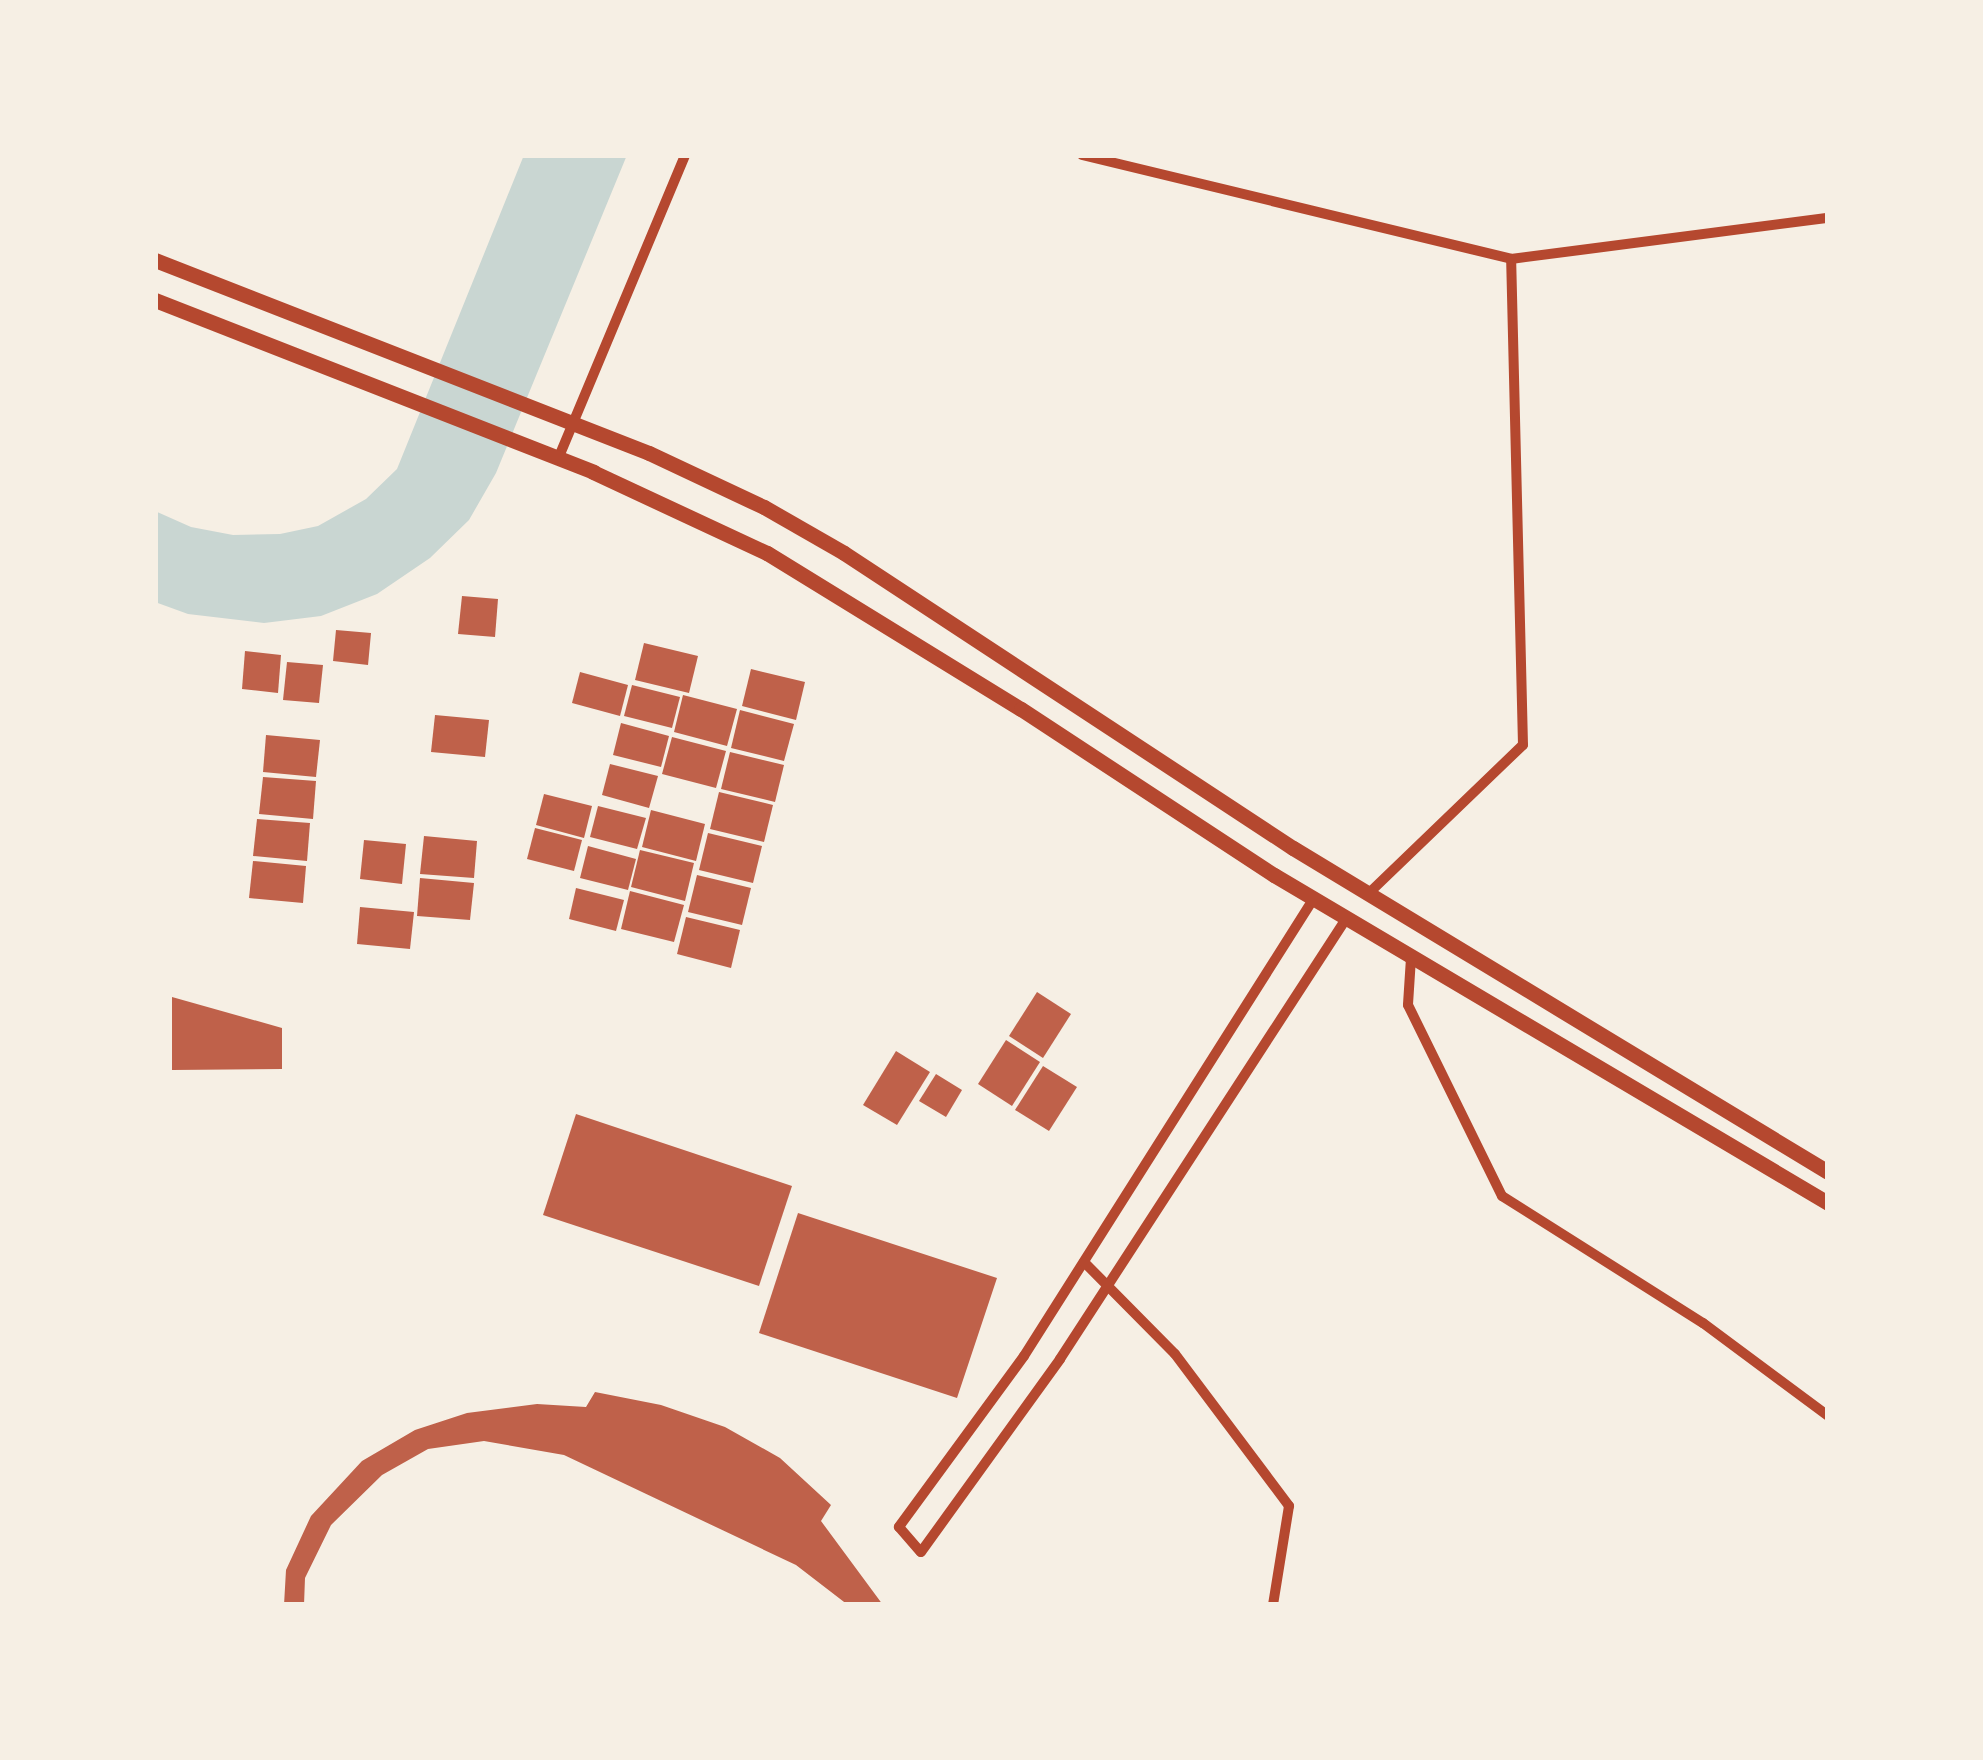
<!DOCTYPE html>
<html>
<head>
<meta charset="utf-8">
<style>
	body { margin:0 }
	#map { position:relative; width:1983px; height:1760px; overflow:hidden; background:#f6efe4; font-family:Manrope,sans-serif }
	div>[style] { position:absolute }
	.water>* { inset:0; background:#c9d6d2 }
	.building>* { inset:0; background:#bf614a }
	.minor>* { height:10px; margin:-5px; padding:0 5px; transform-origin:5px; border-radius:5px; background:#b5482f }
	.secondary>* { height:15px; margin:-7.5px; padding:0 7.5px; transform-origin:7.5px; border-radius:7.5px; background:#b5482f }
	span { translate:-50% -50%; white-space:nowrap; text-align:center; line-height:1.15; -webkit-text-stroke:8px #f6efe4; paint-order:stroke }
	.frame { position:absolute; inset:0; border:158px solid #f6efe4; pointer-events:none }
</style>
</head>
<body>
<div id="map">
	<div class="water">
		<div style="clip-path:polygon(524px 155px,627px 155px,496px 473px,469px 520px,430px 558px,377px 594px,321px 616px,264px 623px,188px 614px,155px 602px,155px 511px,191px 527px,233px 535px,280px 534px,318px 526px,366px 499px,397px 469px)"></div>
	</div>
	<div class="building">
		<div style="clip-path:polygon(462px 596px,498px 599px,495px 637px,458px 634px)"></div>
		<div style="clip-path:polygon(336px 630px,371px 633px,368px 665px,333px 661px)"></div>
		<div style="clip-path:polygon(644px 643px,698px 656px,689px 693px,635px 680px)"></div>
		<div style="clip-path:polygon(245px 651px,281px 655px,278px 693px,242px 689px)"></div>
		<div style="clip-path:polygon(287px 662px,323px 665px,319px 703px,283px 700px)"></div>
		<div style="clip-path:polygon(751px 669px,805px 682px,796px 720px,742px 706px)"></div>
		<div style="clip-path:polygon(580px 672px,628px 685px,620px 716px,572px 703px)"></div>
		<div style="clip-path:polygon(632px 685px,680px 697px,672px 728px,624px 716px)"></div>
		<div style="clip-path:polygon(683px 695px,737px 709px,727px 746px,674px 732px)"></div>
		<div style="clip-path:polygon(740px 710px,794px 724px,784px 761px,731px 748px)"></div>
		<div style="clip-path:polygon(435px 715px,489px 720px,485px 757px,431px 752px)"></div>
		<div style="clip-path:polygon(621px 723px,669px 736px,661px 767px,613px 755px)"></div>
		<div style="clip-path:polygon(266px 735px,320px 740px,316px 777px,263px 772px)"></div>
		<div style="clip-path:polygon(672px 737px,726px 751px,716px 788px,662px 774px)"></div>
		<div style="clip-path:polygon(730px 752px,784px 765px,775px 802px,721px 789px)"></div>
		<div style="clip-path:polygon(610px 764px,658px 776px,649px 808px,602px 795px)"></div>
		<div style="clip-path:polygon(263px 777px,316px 781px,313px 819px,259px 814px)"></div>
		<div style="clip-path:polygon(719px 792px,773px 805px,764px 842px,710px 829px)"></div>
		<div style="clip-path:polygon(544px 794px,592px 806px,584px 838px,536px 825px)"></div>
		<div style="clip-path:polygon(598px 806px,646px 818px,637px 849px,590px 837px)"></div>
		<div style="clip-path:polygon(651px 810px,705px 824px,696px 861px,642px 847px)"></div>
		<div style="clip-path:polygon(257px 819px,310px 823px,307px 861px,253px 856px)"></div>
		<div style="clip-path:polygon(535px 828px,582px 840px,574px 871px,527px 859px)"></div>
		<div style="clip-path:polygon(708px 833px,762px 846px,753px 883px,699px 870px)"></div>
		<div style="clip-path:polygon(424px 836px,477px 841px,474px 878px,420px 874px)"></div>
		<div style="clip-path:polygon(364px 840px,406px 844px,402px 884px,360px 879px)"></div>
		<div style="clip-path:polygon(588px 846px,636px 859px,628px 890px,580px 878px)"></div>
		<div style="clip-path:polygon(640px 850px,694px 863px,685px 901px,631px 887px)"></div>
		<div style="clip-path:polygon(253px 861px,306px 866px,303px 903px,249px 898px)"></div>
		<div style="clip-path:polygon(697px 875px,751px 888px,742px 925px,688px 912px)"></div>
		<div style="clip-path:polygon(420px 878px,474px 883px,470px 920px,417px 916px)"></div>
		<div style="clip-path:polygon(576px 888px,624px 900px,616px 931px,569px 919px)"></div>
		<div style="clip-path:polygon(630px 891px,684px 905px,674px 942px,621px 929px)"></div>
		<div style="clip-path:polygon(360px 907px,414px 912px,410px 949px,357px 944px)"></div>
		<div style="clip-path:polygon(686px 917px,740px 930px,731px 968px,677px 954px)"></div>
		<div style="clip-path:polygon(1037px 992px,1071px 1014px,1043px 1058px,1009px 1036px)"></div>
		<div style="clip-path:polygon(172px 997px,282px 1028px,282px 1069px,172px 1070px)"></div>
		<div style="clip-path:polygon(1006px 1040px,1040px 1062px,1012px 1106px,978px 1084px)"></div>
		<div style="clip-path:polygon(896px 1051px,930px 1072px,897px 1125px,863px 1105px)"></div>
		<div style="clip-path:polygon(1043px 1066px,1077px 1087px,1049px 1131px,1015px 1110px)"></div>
		<div style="clip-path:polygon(936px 1074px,962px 1090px,946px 1117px,919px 1101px)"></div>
		<div style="clip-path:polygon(576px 1114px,792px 1186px,759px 1286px,543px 1215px)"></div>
		<div style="clip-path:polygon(798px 1213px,997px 1278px,957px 1398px,759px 1333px)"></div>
		<div style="clip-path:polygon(595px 1392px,661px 1405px,725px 1427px,780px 1458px,831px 1505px,821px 1521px,883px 1605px,848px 1605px,796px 1565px,564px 1455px,484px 1441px,428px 1449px,382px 1475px,331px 1525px,305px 1578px,304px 1605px,284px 1605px,286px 1570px,311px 1516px,362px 1461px,415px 1430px,467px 1413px,537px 1404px,586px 1407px)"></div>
	</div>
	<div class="minor">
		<div style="left:1082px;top:155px;width:441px;rotate:13.6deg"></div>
		<div style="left:1511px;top:259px;width:320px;rotate:-7.4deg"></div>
		<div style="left:558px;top:459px;width:329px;rotate:-67.3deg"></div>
		<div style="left:1368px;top:894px;width:215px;rotate:-43.9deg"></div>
		<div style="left:1523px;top:745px;width:486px;rotate:-91.4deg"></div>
		<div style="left:1314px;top:898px;width:542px;rotate:122.34deg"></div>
		<div style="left:1024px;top:1356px;width:212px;rotate:126.2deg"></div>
		<div style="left:899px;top:1527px;width:33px;rotate:49deg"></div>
		<div style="left:921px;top:1552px;width:238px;rotate:-54.2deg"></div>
		<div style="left:1060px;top:1359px;width:525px;rotate:-56.98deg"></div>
		<div style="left:1411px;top:958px;width:47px;rotate:93.7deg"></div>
		<div style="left:1408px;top:1005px;width:213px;rotate:63.8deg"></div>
		<div style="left:1502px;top:1196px;width:238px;rotate:32.3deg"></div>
		<div style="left:1703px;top:1323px;width:156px;rotate:36.6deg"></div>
		<div style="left:1084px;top:1262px;width:129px;rotate:45.3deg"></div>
		<div style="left:1175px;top:1354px;width:190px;rotate:53.1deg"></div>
		<div style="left:1289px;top:1506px;width:100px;rotate:99.2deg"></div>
	</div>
	<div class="secondary">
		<div style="left:155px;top:260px;width:530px;rotate:21.34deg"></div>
		<div style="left:649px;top:453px;width:127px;rotate:25.2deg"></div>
		<div style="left:764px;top:507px;width:92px;rotate:29.9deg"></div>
		<div style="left:844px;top:553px;width:537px;rotate:33.31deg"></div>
		<div style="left:1293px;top:848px;width:625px;rotate:31.2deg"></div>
		<div style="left:155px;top:300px;width:471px;rotate:21.4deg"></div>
		<div style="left:593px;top:472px;width:192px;rotate:25deg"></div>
		<div style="left:767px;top:553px;width:298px;rotate:31.6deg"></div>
		<div style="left:1021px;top:709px;width:303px;rotate:33.3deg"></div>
		<div style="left:1274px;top:875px;width:644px;rotate:30.63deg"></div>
	</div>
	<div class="frame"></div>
</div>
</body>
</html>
